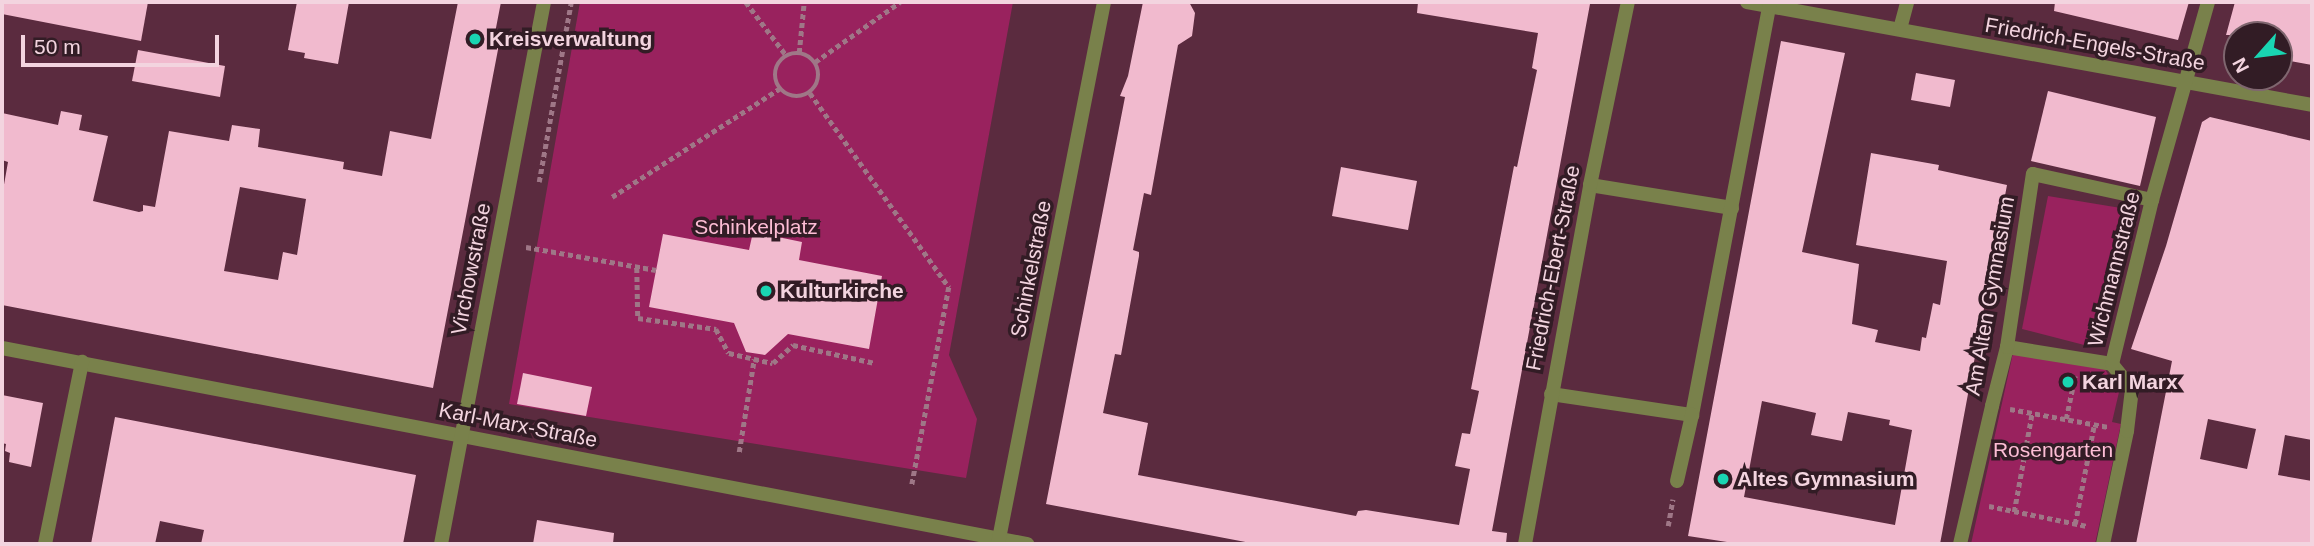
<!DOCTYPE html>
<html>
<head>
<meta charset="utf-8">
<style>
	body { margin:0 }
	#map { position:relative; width:2314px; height:546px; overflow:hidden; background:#5b2b3f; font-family:Helvetica,sans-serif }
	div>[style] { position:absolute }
	.green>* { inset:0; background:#99225e }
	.building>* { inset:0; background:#f1bace }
	.path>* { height:4.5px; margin-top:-2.25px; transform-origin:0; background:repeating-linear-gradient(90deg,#9f7787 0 5px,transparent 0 8.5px) }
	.path>.ring { margin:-2.25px; padding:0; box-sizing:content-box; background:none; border:4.5px solid #9f7787; border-radius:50% }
	.pedestrian>* { height:14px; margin:-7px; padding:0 7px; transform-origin:7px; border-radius:7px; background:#79814b }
	.minor>* { height:14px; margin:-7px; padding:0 7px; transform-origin:7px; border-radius:7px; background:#79814b }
	.dots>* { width:19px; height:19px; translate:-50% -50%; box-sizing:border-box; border:4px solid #321c25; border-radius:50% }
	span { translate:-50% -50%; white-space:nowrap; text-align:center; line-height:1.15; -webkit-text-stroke:7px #321c25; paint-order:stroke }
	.poi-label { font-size:21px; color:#f3d4df; font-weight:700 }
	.left { translate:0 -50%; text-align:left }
	.street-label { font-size:21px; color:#f3d4df }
	.park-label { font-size:21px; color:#fdbdd5 }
	.frame { position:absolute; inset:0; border:4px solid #f3d4df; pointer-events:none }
	.north { position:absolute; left:2223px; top:21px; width:70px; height:70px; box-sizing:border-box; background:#321c25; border:2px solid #7f666f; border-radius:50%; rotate:242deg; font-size:19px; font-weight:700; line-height:28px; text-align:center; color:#f3d4df }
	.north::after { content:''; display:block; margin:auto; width:24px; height:32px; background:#19d5b2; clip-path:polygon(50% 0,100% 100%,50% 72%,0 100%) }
	.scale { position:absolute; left:21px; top:35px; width:198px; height:32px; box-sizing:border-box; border:4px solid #f3d4df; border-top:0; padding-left:9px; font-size:21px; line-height:24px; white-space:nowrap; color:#f3d4df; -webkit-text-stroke:5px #321c25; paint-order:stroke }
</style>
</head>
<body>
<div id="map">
	<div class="green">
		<div style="clip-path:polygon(580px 2px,1013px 2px,949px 355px,977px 419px,966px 478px,509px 404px)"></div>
		<div style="clip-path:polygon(2048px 196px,2133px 210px,2092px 347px,2022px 329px)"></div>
		<div style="clip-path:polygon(2013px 353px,2103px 366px,2119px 392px,2112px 422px,2121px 424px,2095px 544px,1971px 544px)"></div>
	</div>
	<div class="building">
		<div style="clip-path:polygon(2px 2px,148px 2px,141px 41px,2px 14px)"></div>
		<div style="clip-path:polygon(297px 2px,349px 2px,338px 64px,304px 58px,305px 53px,288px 50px)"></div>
		<div style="clip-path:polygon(evenodd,458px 2px,501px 2px,495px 33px,501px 34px,433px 388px,2px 305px,2px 196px,8px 162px,2px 160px,2px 113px,58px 125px,61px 111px,82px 115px,79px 130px,108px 136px,93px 201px,139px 212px,143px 211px,143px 205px,155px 207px,169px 131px,229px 141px,232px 125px,260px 129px,258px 147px,344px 162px,343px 169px,382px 176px,390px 131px,431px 139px,458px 2px,240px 187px,306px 199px,297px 255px,283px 252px,278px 280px,224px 271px,240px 187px)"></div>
		<div style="clip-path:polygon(1143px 2px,1189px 2px,1195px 13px,1192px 36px,1178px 45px,1151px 195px,1144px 193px,1133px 250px,1139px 252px,1139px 256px,1121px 355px,1115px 354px,1103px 413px,1148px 423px,1138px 475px,1356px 516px,1358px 511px,1366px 510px,1459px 525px,1470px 469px,1455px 466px,1462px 433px,1470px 434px,1479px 391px,1471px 389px,1514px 166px,1517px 167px,1537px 70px,1532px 68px,1538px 33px,1417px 13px,1418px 2px,1590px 4px,1492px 531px,1507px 533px,1506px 544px,1256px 544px,1046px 504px,1125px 97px,1120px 96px,1128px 76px)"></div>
		<div style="clip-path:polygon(2055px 2px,2189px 2px,2178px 40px,2054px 11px)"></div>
		<div style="clip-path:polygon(2235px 2px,2312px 2px,2312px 65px,2279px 59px,2279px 35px,2226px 35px)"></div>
		<div style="clip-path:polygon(evenodd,1781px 41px,1845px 53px,1802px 252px,1859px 264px,1852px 324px,1878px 330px,1875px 342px,1920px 351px,1922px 337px,1926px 338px,1933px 303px,1940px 305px,1947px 261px,1856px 245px,1871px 153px,1939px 165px,1938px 170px,2007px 185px,1940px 544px,1740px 544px,1688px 536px,1781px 41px,1762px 401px,1816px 413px,1811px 435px,1842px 441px,1848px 412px,1890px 420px,1889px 425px,1912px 430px,1895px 525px,1744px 497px,1762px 401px)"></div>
		<div style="clip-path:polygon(138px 50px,225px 66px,220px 97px,132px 81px)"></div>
		<div style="clip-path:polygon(1916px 73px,1955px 80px,1950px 107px,1911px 100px)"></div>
		<div style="clip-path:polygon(2048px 91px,2156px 117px,2140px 186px,2031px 161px)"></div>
		<div style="clip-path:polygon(evenodd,2210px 117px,2312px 141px,2312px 440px,2285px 435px,2278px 475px,2312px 481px,2312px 544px,2136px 544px,2172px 361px,2131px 349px,2166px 246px,2202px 122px,2210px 117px,2208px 419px,2256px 429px,2247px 469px,2200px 459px,2208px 419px)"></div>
		<div style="clip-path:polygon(1341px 167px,1417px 181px,1408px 230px,1332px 216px)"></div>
		<div style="clip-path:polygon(753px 232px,802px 242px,799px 260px,882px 276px,869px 349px,788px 334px,765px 355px,746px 352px,734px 323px,649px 307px,663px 234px,749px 250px)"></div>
		<div style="clip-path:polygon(523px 373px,592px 387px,586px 416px,517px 404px)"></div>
		<div style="clip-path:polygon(2px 395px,43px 403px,31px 467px,9px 462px,10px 453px,5px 451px,6px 444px,2px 443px)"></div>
		<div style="clip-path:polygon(115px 417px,416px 475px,403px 544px,201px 544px,204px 530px,160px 521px,155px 544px,91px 544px)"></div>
		<div style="clip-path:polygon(537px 520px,614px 533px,613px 544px,533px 544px)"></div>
	</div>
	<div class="path">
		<div style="left:746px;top:2px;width:66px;rotate:53deg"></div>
		<div class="ring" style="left:775px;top:53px;width:39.5px;height:39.5px"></div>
		<div style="left:799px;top:53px;width:51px;rotate:-84.4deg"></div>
		<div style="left:815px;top:62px;width:104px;rotate:-35.2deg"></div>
		<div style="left:810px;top:93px;width:239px;rotate:54.4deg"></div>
		<div style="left:949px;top:287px;width:201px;rotate:100.6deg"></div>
		<div style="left:539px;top:182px;width:183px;rotate:-79.9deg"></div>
		<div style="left:612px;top:197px;width:199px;rotate:-32.9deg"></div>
		<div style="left:526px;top:247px;width:132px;rotate:10deg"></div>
		<div style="left:637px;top:268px;width:50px;rotate:88.9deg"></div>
		<div style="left:638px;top:318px;width:79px;rotate:8deg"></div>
		<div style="left:716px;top:329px;width:27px;rotate:62deg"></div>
		<div style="left:729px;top:353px;width:26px;rotate:13deg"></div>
		<div style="left:754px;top:359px;width:19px;rotate:12deg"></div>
		<div style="left:773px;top:363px;width:27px;rotate:-42deg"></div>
		<div style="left:793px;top:345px;width:84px;rotate:12.4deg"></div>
		<div style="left:2010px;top:409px;width:100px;rotate:10.4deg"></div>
		<div style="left:2066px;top:419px;width:44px;rotate:-78.2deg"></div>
		<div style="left:739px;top:452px;width:94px;rotate:-80.8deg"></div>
		<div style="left:1989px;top:506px;width:100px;rotate:11.5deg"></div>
		<div style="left:2014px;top:512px;width:101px;rotate:-79.7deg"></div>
		<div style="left:2075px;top:524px;width:101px;rotate:-79.1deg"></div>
		<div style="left:1668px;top:526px;width:27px;rotate:-80deg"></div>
	</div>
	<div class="pedestrian">
		<div style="left:1960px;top:544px;width:142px;rotate:-76.9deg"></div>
	</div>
	<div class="minor">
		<div style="left:1747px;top:2px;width:574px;rotate:10.33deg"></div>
		<div style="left:1900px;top:29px;width:28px;rotate:-75deg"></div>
		<div style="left:1590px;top:185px;width:144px;rotate:9.2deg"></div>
		<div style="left:2007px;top:347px;width:106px;rotate:9.2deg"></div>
		<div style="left:2px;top:348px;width:1044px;rotate:10.83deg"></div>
		<div style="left:1551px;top:394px;width:143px;rotate:8.5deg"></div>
		<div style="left:1692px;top:415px;width:416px;rotate:-79.3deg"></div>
		<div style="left:1992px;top:406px;width:61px;rotate:-75.7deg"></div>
		<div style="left:2007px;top:347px;width:175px;rotate:-81.5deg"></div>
		<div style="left:2033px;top:174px;width:122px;rotate:12.3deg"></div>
		<div style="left:1677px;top:481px;width:68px;rotate:-77.2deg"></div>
		<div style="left:45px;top:544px;width:186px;rotate:-78.5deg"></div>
		<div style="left:441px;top:544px;width:552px;rotate:-79.24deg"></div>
		<div style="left:998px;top:544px;width:552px;rotate:-78.93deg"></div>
		<div style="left:1525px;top:544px;width:365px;rotate:-79.7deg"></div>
		<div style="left:1590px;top:185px;width:187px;rotate:-78.3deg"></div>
		<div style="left:2103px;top:544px;width:116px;rotate:-78deg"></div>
		<div style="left:2127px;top:431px;width:42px;rotate:-83.2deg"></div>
		<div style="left:2132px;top:389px;width:32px;rotate:-129deg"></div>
		<div style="left:2112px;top:364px;width:169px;rotate:-76.3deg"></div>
		<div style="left:2152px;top:200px;width:206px;rotate:-74.2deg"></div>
	</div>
	<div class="dots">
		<div style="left:475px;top:39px;background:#19d5b2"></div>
		<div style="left:766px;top:291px;background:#19d5b2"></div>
		<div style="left:2068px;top:382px;background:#19d5b2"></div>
		<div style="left:1723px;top:479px;background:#19d5b2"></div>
	</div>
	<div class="poi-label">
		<span class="left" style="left:489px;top:39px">Kreisverwaltung</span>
		<span class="left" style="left:780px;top:291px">Kulturkirche</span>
		<span class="left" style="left:2082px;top:382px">Karl Marx</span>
		<span class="left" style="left:1737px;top:479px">Altes Gymnasium</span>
	</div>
	<div class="street-label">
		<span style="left:2095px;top:44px;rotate:10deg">Friedrich-Engels-Straße</span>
		<span style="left:1553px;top:268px;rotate:-79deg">Friedrich-Ebert-Straße</span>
		<span style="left:471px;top:269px;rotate:-79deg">Virchowstraße</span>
		<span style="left:1031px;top:269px;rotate:-79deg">Schinkelstraße</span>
		<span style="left:2114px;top:269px;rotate:-76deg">Wichmannstraße</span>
		<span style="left:1990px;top:296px;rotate:-80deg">Am Alten Gymnasium</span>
		<span style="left:518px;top:425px;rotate:11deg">Karl-Marx-Straße</span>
	</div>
	<div class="park-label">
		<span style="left:756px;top:227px">Schinkelplatz</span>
		<span style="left:2053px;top:450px">Rosengarten</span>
	</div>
	<div class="frame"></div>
	<div class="north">N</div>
	<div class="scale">50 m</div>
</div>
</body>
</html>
